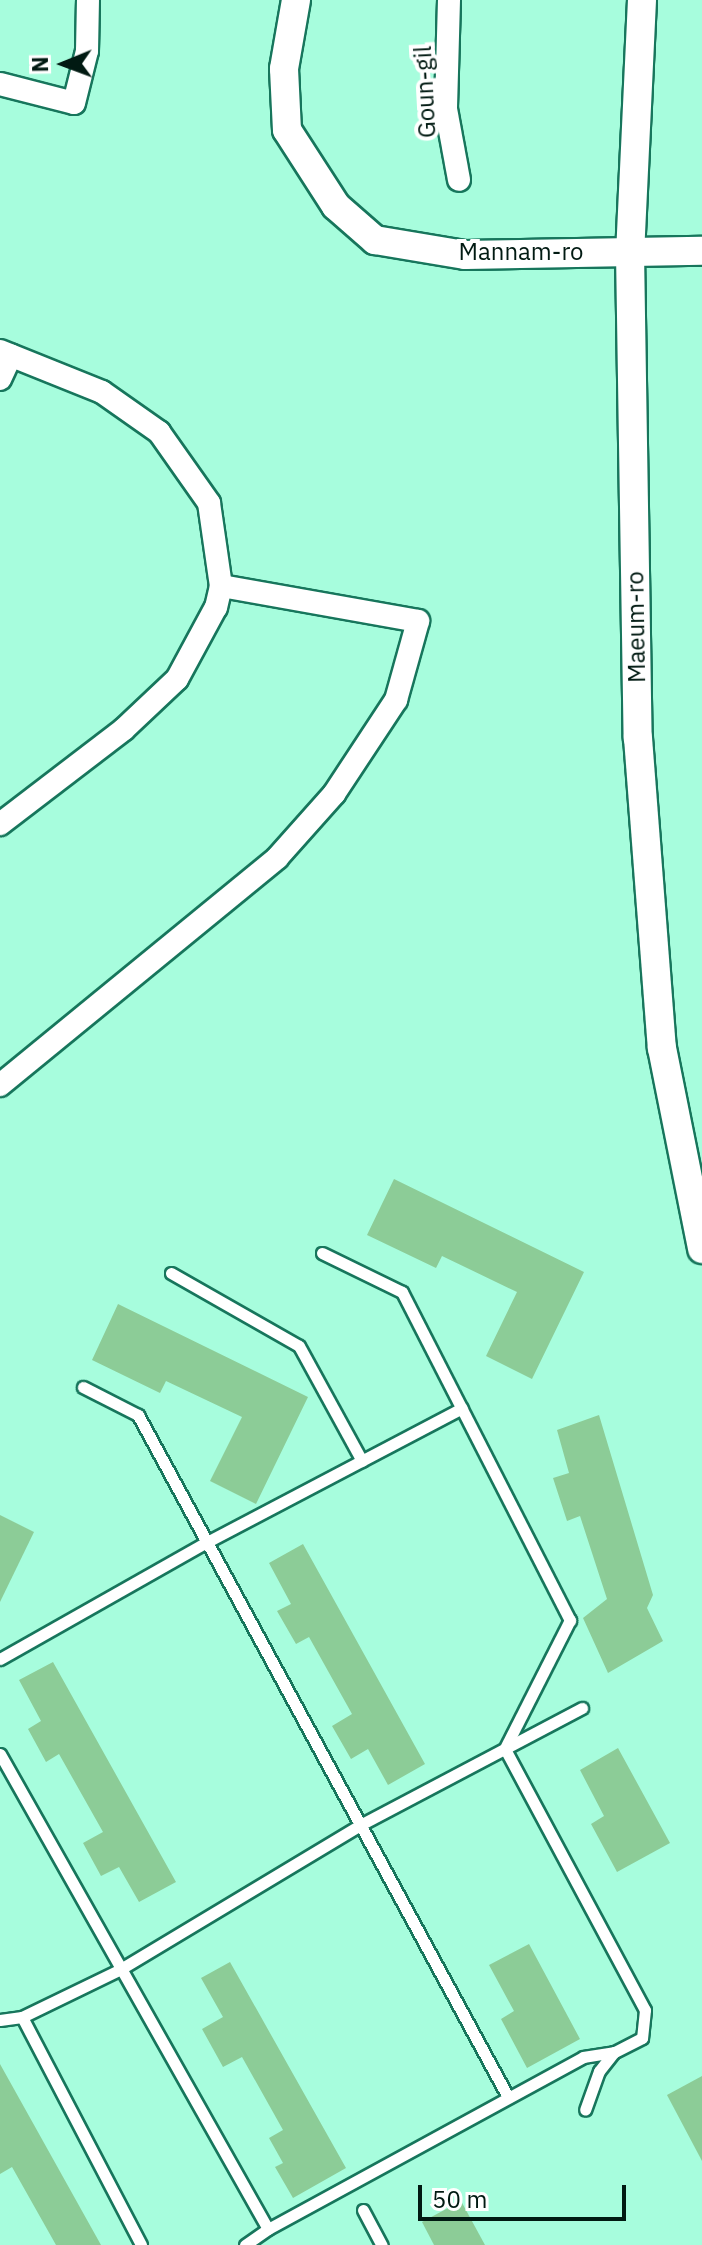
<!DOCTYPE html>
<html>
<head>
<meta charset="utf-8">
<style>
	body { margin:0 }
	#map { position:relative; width:702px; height:2245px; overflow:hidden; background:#a7fddd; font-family:"IBM Plex Sans",sans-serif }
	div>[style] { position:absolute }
	.building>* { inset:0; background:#8ccc97 }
	.roads { filter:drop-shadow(2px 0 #17765c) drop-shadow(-2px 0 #17765c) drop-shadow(0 2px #17765c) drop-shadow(0 -2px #17765c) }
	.service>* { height:11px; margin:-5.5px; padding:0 5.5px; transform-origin:5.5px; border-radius:5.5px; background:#fff }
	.minor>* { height:22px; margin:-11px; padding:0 11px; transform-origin:11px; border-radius:11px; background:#fff }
	.tertiary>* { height:28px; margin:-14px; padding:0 14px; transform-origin:14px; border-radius:14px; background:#fff }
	span { translate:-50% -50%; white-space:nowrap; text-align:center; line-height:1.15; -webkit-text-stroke:8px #fff; paint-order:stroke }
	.street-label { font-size:24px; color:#011a12 }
	.north { position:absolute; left:24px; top:24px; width:80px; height:80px; -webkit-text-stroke:6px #fff; paint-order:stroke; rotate:269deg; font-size:22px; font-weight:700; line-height:32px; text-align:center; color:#011a12 }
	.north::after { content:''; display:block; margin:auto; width:28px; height:36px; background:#011a12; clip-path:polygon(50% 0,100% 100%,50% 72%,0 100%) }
	.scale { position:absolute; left:418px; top:2185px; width:208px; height:36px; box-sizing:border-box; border:4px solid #011a12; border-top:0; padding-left:10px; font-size:24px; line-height:28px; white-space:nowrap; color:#011a12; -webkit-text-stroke:6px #fff; paint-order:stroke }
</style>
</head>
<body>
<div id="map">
	<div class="building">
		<div style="clip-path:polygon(394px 1179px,584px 1272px,532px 1379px,486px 1356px,517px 1292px,442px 1256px,436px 1268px,367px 1235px)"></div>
		<div style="clip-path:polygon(118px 1304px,308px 1397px,256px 1504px,210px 1481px,242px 1417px,166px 1381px,160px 1393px,92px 1360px)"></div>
		<div style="clip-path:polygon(599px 1415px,653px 1595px,647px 1608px,663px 1641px,608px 1673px,583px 1618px,607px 1599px,580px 1516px,567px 1521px,553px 1478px,569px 1473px,557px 1430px)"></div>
		<div style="clip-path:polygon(0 1515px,34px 1532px,0 1602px)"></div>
		<div style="clip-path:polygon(303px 1544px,425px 1764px,388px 1785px,368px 1749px,351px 1759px,332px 1726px,352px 1714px,309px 1637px,296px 1644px,277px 1611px,291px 1604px,269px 1563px)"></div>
		<div style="clip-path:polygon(53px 1662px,176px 1882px,139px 1902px,119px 1867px,101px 1876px,83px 1843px,103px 1832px,59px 1754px,46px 1762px,28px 1729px,41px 1721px,19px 1680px)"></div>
		<div style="clip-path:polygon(618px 1748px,670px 1843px,617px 1872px,591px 1824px,604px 1816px,580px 1770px)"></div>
		<div style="clip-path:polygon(529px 1944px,580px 2039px,527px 2068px,501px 2019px,514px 2011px,489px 1965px)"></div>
		<div style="clip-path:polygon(230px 1962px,346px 2168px,293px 2198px,275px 2167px,283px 2163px,269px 2138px,283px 2130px,242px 2057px,223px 2067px,202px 2029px,223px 2017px,201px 1978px)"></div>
		<div style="clip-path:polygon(0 2064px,101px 2245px,56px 2245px,12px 2167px,0 2174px)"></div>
		<div style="clip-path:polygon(702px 2076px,702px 2161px,667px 2095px)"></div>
		<div style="clip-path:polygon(461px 2201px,485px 2245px,434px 2245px,422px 2222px)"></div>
	</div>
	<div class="roads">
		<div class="service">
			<div style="left:322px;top:1253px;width:89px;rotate:26deg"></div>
			<div style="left:402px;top:1292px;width:369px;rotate:62.9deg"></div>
			<div style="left:570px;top:1620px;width:144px;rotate:116.9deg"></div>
			<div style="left:171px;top:1273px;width:147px;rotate:29.7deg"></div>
			<div style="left:299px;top:1346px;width:131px;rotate:61.3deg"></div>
			<div style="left:83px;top:1387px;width:62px;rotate:27deg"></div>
			<div style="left:138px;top:1415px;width:776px;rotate:61.52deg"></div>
			<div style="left:0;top:1659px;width:236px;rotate:-29.5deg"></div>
			<div style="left:205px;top:1543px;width:290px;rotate:-27.7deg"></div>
			<div style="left:505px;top:1749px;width:296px;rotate:61.8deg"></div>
			<div style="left:645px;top:2010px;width:28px;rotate:96deg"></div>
			<div style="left:642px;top:2038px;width:31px;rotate:153deg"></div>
			<div style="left:614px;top:2052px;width:24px;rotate:128deg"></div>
			<div style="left:599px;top:2071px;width:41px;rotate:109.7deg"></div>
			<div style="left:0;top:1754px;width:545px;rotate:60.57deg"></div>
			<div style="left:22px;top:2017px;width:257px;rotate:62.4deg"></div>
			<div style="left:0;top:2020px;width:22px;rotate:-8deg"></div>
			<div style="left:22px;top:2017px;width:108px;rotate:-25.9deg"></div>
			<div style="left:119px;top:1970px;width:281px;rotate:-31deg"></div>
			<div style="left:360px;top:1825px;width:251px;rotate:-27.8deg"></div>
			<div style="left:363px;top:2210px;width:40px;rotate:62deg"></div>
			<div style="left:245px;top:2245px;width:28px;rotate:-35deg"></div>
			<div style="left:268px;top:2229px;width:359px;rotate:-28.6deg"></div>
			<div style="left:583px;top:2057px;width:31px;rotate:-9deg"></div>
		</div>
		<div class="minor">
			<div style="left:449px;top:0;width:109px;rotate:91.6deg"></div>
			<div style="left:446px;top:109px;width:72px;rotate:79.6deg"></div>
			<div style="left:0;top:84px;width:76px;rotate:14.4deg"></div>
			<div style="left:74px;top:103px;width:54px;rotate:-76deg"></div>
			<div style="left:87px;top:51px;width:51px;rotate:-88.9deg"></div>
			<div style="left:0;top:351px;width:110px;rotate:21.9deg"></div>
			<div style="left:102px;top:392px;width:70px;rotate:35.1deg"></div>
			<div style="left:159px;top:432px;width:87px;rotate:54.8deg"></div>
			<div style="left:209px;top:503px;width:84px;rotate:81.8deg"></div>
			<div style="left:221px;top:586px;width:22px;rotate:103deg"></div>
			<div style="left:216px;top:607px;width:82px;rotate:118.4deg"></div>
			<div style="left:177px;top:679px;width:74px;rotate:136.6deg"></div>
			<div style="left:123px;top:730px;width:155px;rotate:142.6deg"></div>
			<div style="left:0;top:379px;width:26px;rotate:-65deg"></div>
			<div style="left:0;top:1085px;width:358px;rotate:-39.3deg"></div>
			<div style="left:277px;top:858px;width:86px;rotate:-48.3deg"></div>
			<div style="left:334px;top:794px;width:113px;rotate:-56.6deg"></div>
			<div style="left:396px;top:700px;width:82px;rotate:-74.4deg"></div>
			<div style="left:418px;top:621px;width:200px;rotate:-169.9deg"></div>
		</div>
		<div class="tertiary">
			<div style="left:296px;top:0;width:70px;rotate:99.9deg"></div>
			<div style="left:284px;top:69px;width:61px;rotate:87.2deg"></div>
			<div style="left:287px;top:130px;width:90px;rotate:57.2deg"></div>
			<div style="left:336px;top:206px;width:52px;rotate:41.1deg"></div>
			<div style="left:375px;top:240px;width:91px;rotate:9.5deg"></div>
			<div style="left:465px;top:255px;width:237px;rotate:-1deg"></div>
			<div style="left:642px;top:0;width:252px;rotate:92.7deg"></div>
			<div style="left:630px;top:252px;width:486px;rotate:89.1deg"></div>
			<div style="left:638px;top:738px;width:311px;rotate:85.6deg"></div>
			<div style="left:662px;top:1048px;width:205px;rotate:78.7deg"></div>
		</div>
	</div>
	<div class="street-label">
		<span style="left:425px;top:92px;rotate:-93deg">Goun-gil</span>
		<span style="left:521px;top:252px">Mannam-ro</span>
		<span style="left:636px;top:627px;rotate:-91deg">Maeum-ro</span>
	</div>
	<div class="north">N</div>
	<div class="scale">50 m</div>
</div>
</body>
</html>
